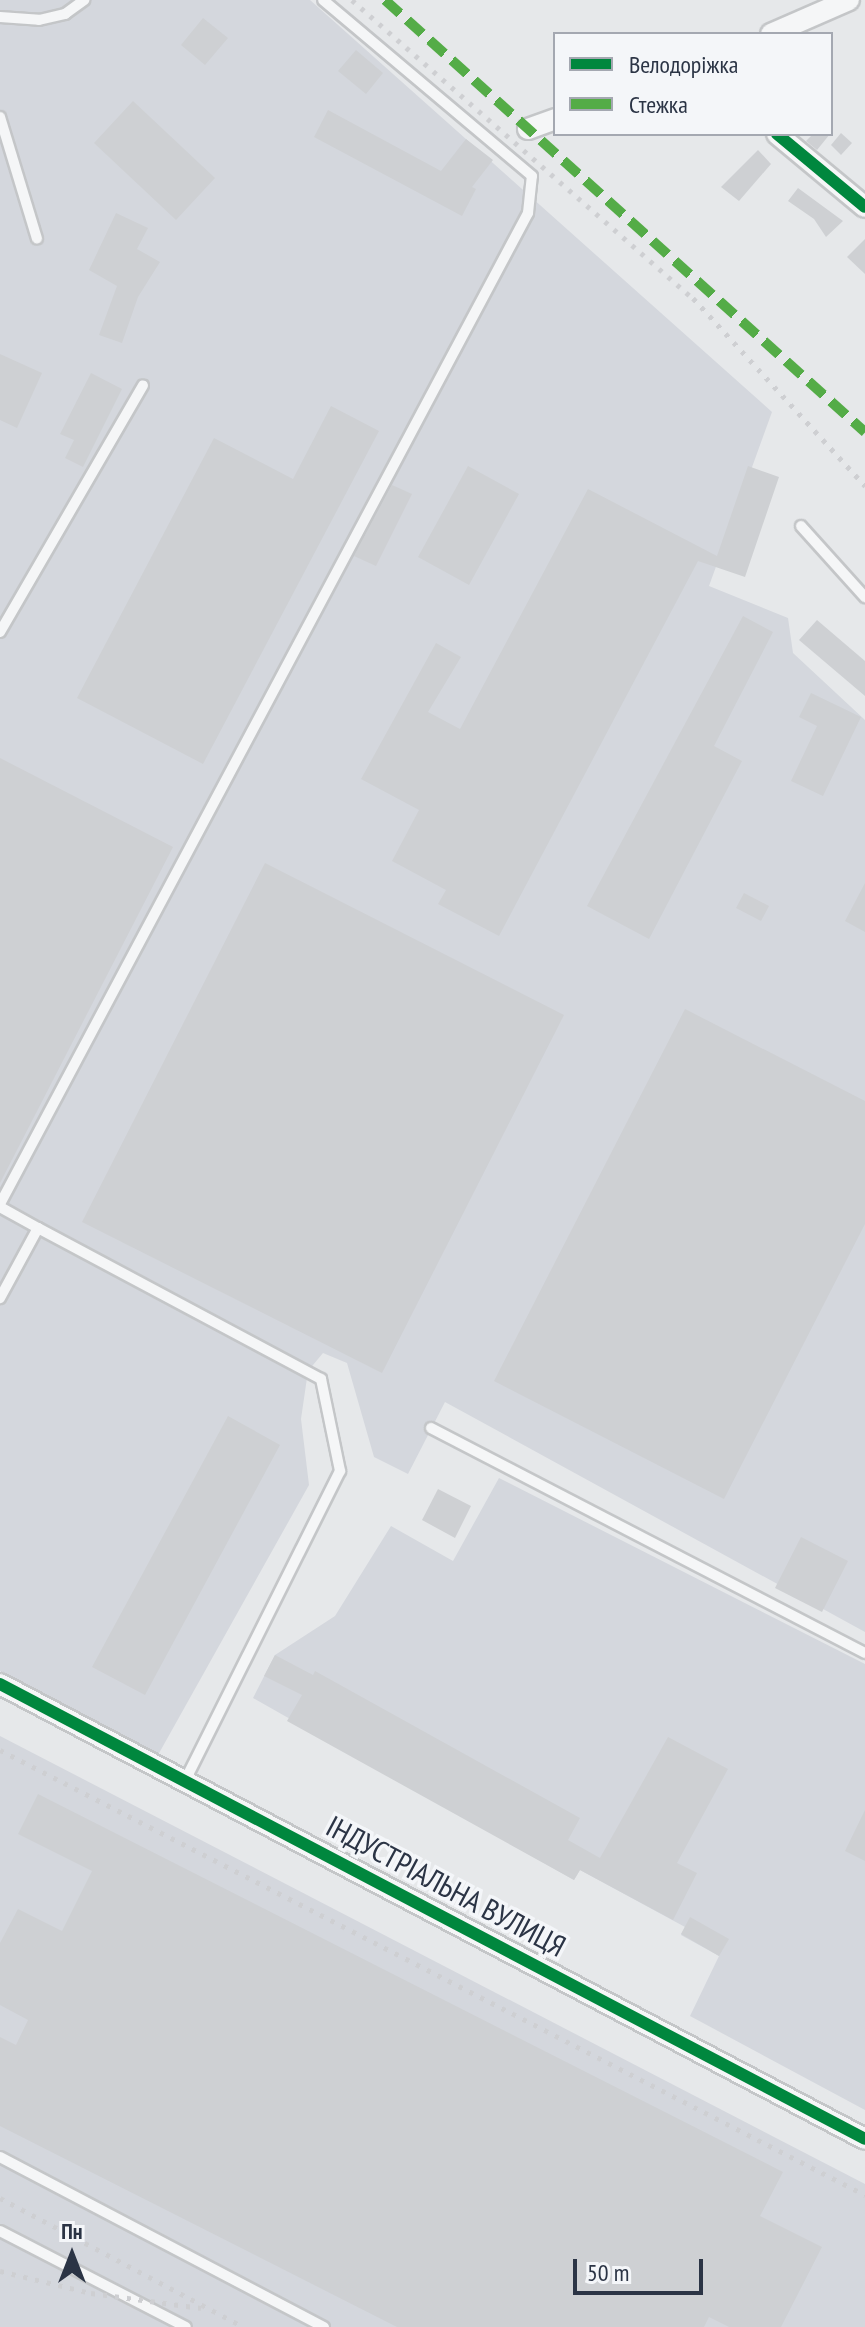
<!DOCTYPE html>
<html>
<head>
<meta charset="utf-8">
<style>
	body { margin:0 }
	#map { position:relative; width:865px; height:2327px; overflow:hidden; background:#e6e8ea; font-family:"PT Sans Narrow",sans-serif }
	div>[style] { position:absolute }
	.built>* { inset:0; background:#d4d7dd }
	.building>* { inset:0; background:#ced0d3 }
	.roads { filter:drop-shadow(2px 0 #c4c6c8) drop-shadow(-2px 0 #c4c6c8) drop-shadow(0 2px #c4c6c8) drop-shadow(0 -2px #c4c6c8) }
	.service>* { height:10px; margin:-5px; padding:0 5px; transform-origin:5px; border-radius:5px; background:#f5f6f7 }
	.minor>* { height:20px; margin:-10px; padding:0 10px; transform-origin:10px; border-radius:10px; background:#f5f6f7 }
	.rail>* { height:5px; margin-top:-2.5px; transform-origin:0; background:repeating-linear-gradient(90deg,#cecfd2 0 4px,transparent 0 12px) }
	.quiet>* { height:10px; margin-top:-5px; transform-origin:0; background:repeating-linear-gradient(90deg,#54ac47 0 20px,transparent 0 30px) }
	.cycleway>* { height:12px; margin:-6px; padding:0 6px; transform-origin:6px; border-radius:6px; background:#00873e }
	span { translate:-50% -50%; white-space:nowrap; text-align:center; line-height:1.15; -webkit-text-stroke:7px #f4f6f9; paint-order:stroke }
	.street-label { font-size:30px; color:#2b3445 }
	.legend { position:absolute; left:553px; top:32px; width:280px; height:104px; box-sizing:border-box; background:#f4f6f9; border:2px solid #a4a8b1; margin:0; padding:10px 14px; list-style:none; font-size:24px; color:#2b3445 }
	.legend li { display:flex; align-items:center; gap:16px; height:40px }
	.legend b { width:40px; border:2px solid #a4a8b1 }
	.north { position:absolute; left:32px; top:2215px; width:80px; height:80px; -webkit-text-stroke:6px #f4f6f9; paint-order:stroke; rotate:0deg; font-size:22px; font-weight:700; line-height:32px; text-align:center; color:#2b3445 }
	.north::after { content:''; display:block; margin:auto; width:28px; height:36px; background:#2b3445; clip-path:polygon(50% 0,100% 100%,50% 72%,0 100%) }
	.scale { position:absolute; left:573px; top:2259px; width:130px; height:36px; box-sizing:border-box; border:4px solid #2b3445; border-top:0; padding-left:10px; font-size:24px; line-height:28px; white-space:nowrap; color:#2b3445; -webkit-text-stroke:6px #f4f6f9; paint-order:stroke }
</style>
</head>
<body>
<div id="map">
	<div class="built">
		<div style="clip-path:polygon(0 0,310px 0,772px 412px,709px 586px,788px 618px,793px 653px,865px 720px,865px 1632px,445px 1402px,408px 1474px,374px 1457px,347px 1363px,323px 1353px,308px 1371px,301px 1419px,309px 1485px,158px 1755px,0 1671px)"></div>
		<div style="clip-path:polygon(499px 1478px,865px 1664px,865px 2110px,690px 2016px,719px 1956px,681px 1935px,685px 1927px,580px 1870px,574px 1880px,253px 1698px,275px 1655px,335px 1616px,391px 1526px,453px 1561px)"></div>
		<div style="clip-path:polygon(0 1736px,865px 2184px,865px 2327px,0 2327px)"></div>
	</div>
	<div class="building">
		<div style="clip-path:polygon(203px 18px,228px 38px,205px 65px,181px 45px)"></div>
		<div style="clip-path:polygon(356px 50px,383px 73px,366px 94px,338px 71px)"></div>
		<div style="clip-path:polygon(133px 101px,215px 178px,176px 220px,94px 143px)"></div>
		<div style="clip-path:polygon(328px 110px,441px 171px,466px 139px,493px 160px,472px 187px,476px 189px,462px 216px,314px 137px)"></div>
		<div style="clip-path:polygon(841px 133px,852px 143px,841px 155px,831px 145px)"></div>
		<div style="clip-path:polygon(813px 134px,830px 134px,817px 150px,806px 141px)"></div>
		<div style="clip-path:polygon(758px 150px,771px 164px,739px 201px,721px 187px)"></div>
		<div style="clip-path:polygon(798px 188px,843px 221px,826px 237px,814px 219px,788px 201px)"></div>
		<div style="clip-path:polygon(116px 213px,148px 228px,137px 249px,160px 262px,138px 297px,122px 343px,99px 335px,117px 286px,89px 270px)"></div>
		<div style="clip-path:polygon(865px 239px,865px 274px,847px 257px)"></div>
		<div style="clip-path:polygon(0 354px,42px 373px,17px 428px,0 420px)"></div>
		<div style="clip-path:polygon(91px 373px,122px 389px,83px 467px,65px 458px,74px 440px,60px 434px)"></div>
		<div style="clip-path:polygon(331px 406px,379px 431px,203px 764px,77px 698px,214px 438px,293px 479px)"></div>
		<div style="clip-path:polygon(468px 466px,519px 494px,469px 585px,418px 557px)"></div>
		<div style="clip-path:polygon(748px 466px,779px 477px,745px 577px,698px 561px,499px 936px,438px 904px,446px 890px,392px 861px,419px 810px,361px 779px,436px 643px,461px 657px,428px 712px,460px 729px,588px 489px,717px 556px)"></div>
		<div style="clip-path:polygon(392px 485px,412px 494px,376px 566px,354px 556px)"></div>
		<div style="clip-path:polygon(743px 616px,773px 632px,714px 746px,742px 761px,649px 939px,587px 906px)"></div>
		<div style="clip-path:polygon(817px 620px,865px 661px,865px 696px,799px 640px)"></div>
		<div style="clip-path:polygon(811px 693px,861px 717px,823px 796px,791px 781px,817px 726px,799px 717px)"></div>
		<div style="clip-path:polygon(0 758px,173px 847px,0 1183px)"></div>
		<div style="clip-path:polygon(265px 863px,564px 1015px,382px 1373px,82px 1222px)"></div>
		<div style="clip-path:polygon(865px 883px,865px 932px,845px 921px)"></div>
		<div style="clip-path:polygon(744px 893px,769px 906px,761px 921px,736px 908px)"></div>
		<div style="clip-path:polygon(685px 1009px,865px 1101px,865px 1224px,724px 1499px,494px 1381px)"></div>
		<div style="clip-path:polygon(228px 1416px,280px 1445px,145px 1695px,92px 1667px)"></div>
		<div style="clip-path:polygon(438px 1489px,471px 1506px,455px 1538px,422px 1520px)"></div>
		<div style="clip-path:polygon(801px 1537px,848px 1561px,822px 1612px,775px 1588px)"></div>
		<div style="clip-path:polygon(275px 1655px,313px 1675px,315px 1671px,580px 1818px,568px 1840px,600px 1858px,668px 1737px,728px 1769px,677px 1863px,697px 1873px,673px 1920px,580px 1870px,574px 1880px,287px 1721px,302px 1695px,264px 1676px)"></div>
		<div style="clip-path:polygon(38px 1794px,783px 2172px,760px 2216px,822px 2247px,781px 2327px,729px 2327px,709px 2317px,704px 2327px,397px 2327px,0 2126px,0 2037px,16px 2045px,28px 2020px,0 2005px,0 1943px,18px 1909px,62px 1931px,92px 1871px,18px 1834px)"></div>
		<div style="clip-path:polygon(865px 1810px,865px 1861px,845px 1851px)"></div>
		<div style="clip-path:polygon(690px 1917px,729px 1939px,719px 1956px,681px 1934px)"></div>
	</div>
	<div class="roads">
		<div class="service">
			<div style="left:0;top:17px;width:39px;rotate:4deg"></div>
			<div style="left:39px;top:20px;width:27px;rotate:-13deg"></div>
			<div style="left:65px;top:14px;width:24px;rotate:-36deg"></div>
			<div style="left:0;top:117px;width:127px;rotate:73.1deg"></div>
			<div style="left:801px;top:526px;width:96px;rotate:48deg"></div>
			<div style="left:0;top:632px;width:285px;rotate:-59.9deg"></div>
			<div style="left:0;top:1204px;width:1123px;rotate:-61.95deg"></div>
			<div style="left:528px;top:213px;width:37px;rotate:-84deg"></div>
			<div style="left:532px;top:176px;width:273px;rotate:-139.9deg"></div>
			<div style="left:0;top:1207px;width:43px;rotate:28.9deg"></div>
			<div style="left:38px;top:1228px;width:80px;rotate:118.5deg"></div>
			<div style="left:38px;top:1228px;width:321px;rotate:28.1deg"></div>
			<div style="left:321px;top:1379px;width:94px;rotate:78.3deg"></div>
			<div style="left:340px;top:1471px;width:343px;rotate:116.6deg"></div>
			<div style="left:431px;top:1428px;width:489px;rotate:27.4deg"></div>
			<div style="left:0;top:2157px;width:366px;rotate:27.7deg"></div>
			<div style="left:0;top:2231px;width:209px;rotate:27.3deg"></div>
		</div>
		<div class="minor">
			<div style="left:771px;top:34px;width:85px;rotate:-23.6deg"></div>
			<div style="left:528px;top:129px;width:29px;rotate:-20deg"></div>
			<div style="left:777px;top:134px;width:114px;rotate:39.7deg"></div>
			<div style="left:0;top:1684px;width:977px;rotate:27.74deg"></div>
		</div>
	</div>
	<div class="rail">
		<div style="left:352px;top:0;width:453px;rotate:41.2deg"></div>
		<div style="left:693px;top:298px;width:255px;rotate:47.5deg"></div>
		<div style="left:0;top:1750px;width:973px;rotate:27.22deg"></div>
		<div style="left:0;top:2198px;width:276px;rotate:27.9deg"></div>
		<div style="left:0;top:2271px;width:94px;rotate:13.6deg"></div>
		<div style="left:91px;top:2293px;width:111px;rotate:7.8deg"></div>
	</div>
	<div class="quiet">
		<div style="left:385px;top:0;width:646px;rotate:41.99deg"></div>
	</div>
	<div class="cycleway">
		<div style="left:777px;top:134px;width:114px;rotate:39.7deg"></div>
		<div style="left:0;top:1684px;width:977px;rotate:27.74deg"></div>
	</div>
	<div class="street-label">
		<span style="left:446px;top:1886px;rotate:28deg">ІНДУСТРІАЛЬНА ВУЛИЦЯ</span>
	</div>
	<ul class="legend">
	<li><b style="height:10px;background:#00873e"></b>Велодоріжка</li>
	<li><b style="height:10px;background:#54ac47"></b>Стежка</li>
	</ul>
	<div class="north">Пн</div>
	<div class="scale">50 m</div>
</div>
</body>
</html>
